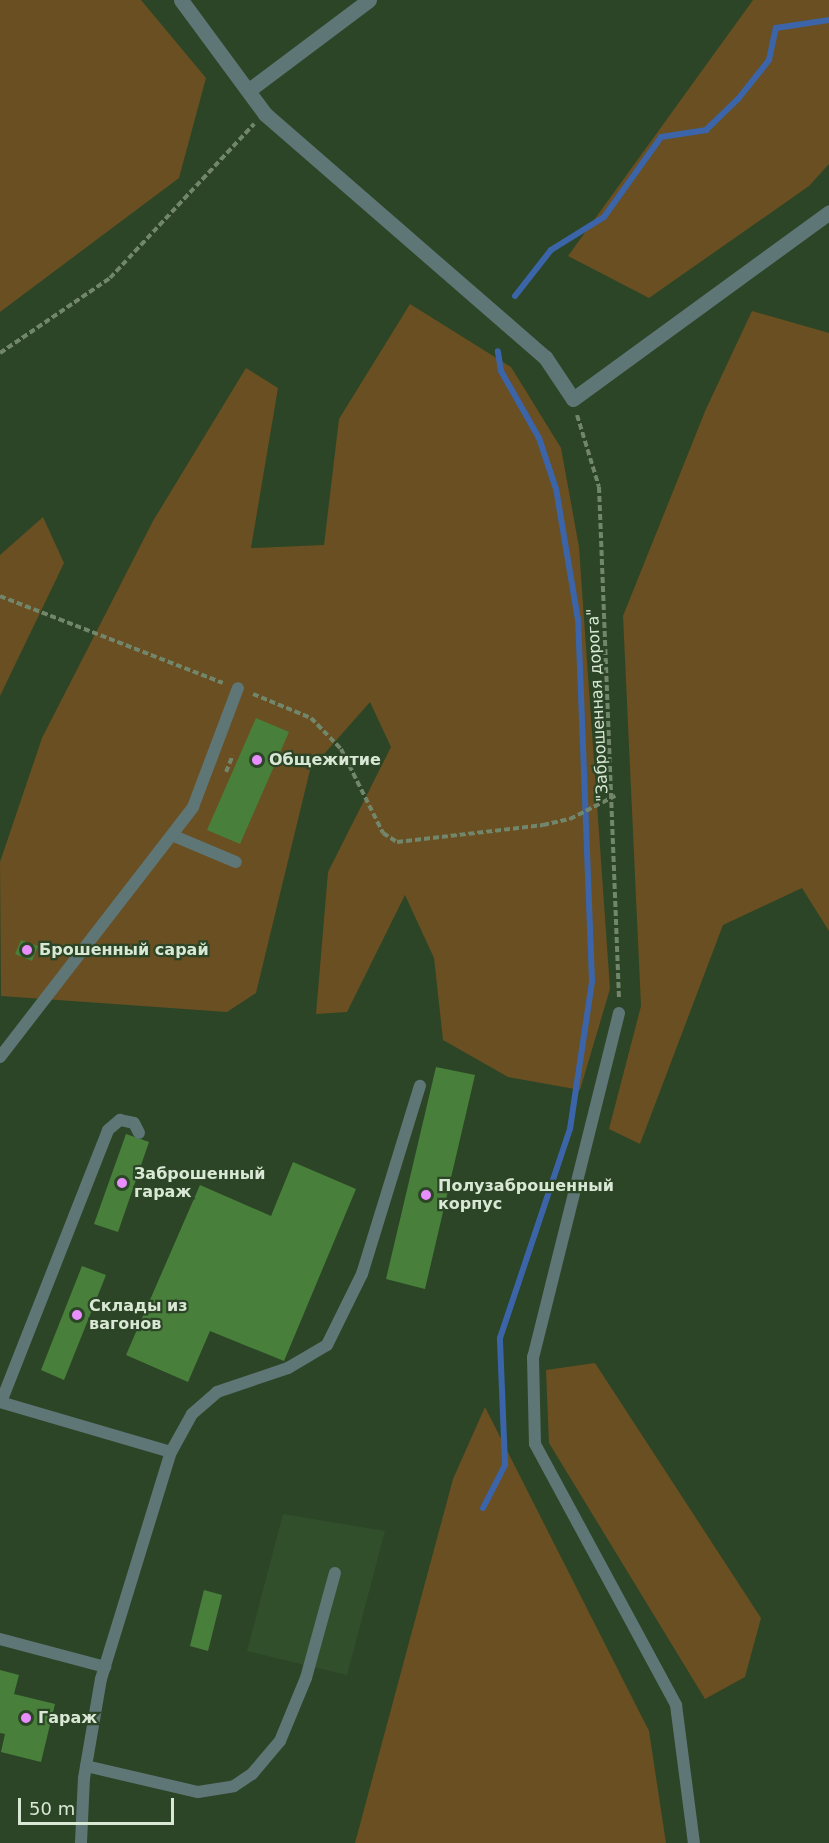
<!DOCTYPE html>
<html>
<head>
<meta charset="utf-8">
<style>
	body { margin:0 }
	#map { position:relative; width:829px; height:1843px; overflow:hidden; background:#2c4526; font-family:"DejaVu Sans",sans-serif }
	div>[style] { position:absolute }
	.built>* { inset:0; background:#314f2a }
	.green>* { inset:0; background:#694f21 }
	.stream>* { height:6px; margin:-3px; padding:0 3px; transform-origin:3px; border-radius:3px; background:#3b65a8 }
	.building>* { inset:0; background:#48803b }
	.path>* { height:4px; margin-top:-2px; transform-origin:0; background:repeating-linear-gradient(90deg,#71866b 0 6px,transparent 0 9px) }
	.lane>* { height:12px; margin:-6px; padding:0 6px; transform-origin:6px; border-radius:6px; background:#5f7677 }
	.street>* { height:15px; margin:-7.5px; padding:0 7.5px; transform-origin:7.5px; border-radius:7.5px; background:#5f7677 }
	.dots>* { width:16px; height:16px; translate:-50% -50%; box-sizing:border-box; border:3px solid #2c4526; border-radius:50% }
	span { translate:-50% -50%; white-space:nowrap; text-align:center; line-height:1.15; -webkit-text-stroke:4.5px #2c4526; paint-order:stroke }
	.street-label { font-size:16px; color:#d9e8d5 }
	.poi-label { font-size:16px; color:#d9e8d5; font-weight:700 }
	.left { translate:0 -50%; text-align:left }
	.scale { position:absolute; left:18px; top:1798px; width:156px; height:27px; box-sizing:border-box; border:3px solid #d9e8d5; border-top:0; padding-left:8px; font-size:18px; line-height:21px; white-space:nowrap; color:#d9e8d5; -webkit-text-stroke:4px #2c4526; paint-order:stroke }
</style>
</head>
<body>
<div id="map">
	<div class="built">
		<div style="clip-path:polygon(283px 1514px,385px 1531px,347px 1675px,247px 1651px)"></div>
	</div>
	<div class="green">
		<div style="clip-path:polygon(0 0,141px 0,206px 78px,179px 178px,0 312px)"></div>
		<div style="clip-path:polygon(753px 0,829px 0,829px 164px,809px 186px,649px 298px,568px 256px)"></div>
		<div style="clip-path:polygon(410px 304px,511px 367px,561px 448px,579px 547px,610px 989px,580px 1090px,508px 1077px,443px 1040px,434px 958px,405px 895px,347px 1012px,316px 1014px,328px 872px,391px 747px,370px 702px,310px 770px,256px 993px,227px 1012px,1px 996px,0 862px,42px 738px,153px 521px,246px 368px,278px 388px,251px 548px,324px 545px,339px 419px)"></div>
		<div style="clip-path:polygon(752px 311px,829px 333px,829px 931px,802px 888px,723px 925px,640px 1144px,609px 1129px,641px 1006px,623px 616px,706px 409px)"></div>
		<div style="clip-path:polygon(43px 517px,64px 563px,0 696px,0 555px)"></div>
		<div style="clip-path:polygon(595px 1363px,761px 1618px,745px 1677px,705px 1699px,549px 1443px,546px 1370px)"></div>
		<div style="clip-path:polygon(485px 1407px,649px 1731px,666px 1843px,355px 1843px,453px 1479px)"></div>
	</div>
	<div class="stream">
		<div style="left:515px;top:296px;width:58px;rotate:-52deg"></div>
		<div style="left:551px;top:250px;width:62px;rotate:-31.9deg"></div>
		<div style="left:604px;top:217px;width:98px;rotate:-54.5deg"></div>
		<div style="left:661px;top:137px;width:46px;rotate:-8.8deg"></div>
		<div style="left:706px;top:130px;width:45px;rotate:-44.1deg"></div>
		<div style="left:738px;top:99px;width:50px;rotate:-51.5deg"></div>
		<div style="left:769px;top:60px;width:33px;rotate:-78deg"></div>
		<div style="left:776px;top:28px;width:54px;rotate:-8.6deg"></div>
		<div style="left:483px;top:1508px;width:48px;rotate:-62.9deg"></div>
		<div style="left:505px;top:1465px;width:127px;rotate:-92.3deg"></div>
		<div style="left:500px;top:1338px;width:220px;rotate:-71.5deg"></div>
		<div style="left:570px;top:1129px;width:150px;rotate:-81.5deg"></div>
		<div style="left:592px;top:981px;width:361px;rotate:-92.2deg"></div>
		<div style="left:578px;top:620px;width:133px;rotate:-99.5deg"></div>
		<div style="left:556px;top:489px;width:54px;rotate:-108.4deg"></div>
		<div style="left:539px;top:438px;width:77px;rotate:-119.6deg"></div>
		<div style="left:501px;top:371px;width:20px;rotate:-99deg"></div>
	</div>
	<div class="building">
		<div style="clip-path:polygon(256px 718px,289px 732px,240px 844px,207px 830px)"></div>
		<div style="clip-path:polygon(21px 940px,38px 946px,32px 961px,15px 954px)"></div>
		<div style="clip-path:polygon(436px 1067px,475px 1075px,425px 1289px,386px 1279px)"></div>
		<div style="clip-path:polygon(126px 1134px,149px 1142px,118px 1232px,94px 1224px)"></div>
		<div style="clip-path:polygon(293px 1162px,356px 1189px,284px 1361px,210px 1331px,188px 1382px,126px 1355px,200px 1185px,271px 1216px)"></div>
		<div style="clip-path:polygon(82px 1266px,106px 1275px,64px 1380px,41px 1370px)"></div>
		<div style="clip-path:polygon(204px 1590px,222px 1595px,208px 1651px,190px 1646px)"></div>
		<div style="clip-path:polygon(0 1670px,19px 1675px,14px 1694px,55px 1704px,41px 1762px,1px 1752px,5px 1734px,0 1733px)"></div>
	</div>
	<div class="path">
		<div style="left:0;top:353px;width:133px;rotate:-34.3deg"></div>
		<div style="left:110px;top:278px;width:211px;rotate:-46.9deg"></div>
		<div style="left:577px;top:415px;width:75px;rotate:73deg"></div>
		<div style="left:599px;top:487px;width:511px;rotate:87.76deg"></div>
		<div style="left:0;top:596px;width:239px;rotate:21.3deg"></div>
		<div style="left:253px;top:694px;width:63px;rotate:22.5deg"></div>
		<div style="left:311px;top:718px;width:43px;rotate:45.9deg"></div>
		<div style="left:341px;top:749px;width:94px;rotate:63.4deg"></div>
		<div style="left:383px;top:833px;width:17px;rotate:33deg"></div>
		<div style="left:397px;top:842px;width:147px;rotate:-6.6deg"></div>
		<div style="left:543px;top:825px;width:28px;rotate:-13deg"></div>
		<div style="left:570px;top:819px;width:51px;rotate:-27.1deg"></div>
		<div style="left:226px;top:772px;width:18px;rotate:-68deg"></div>
	</div>
	<div class="lane">
		<div style="left:174px;top:836px;width:67px;rotate:22.8deg"></div>
		<div style="left:619px;top:1013px;width:355px;rotate:104deg"></div>
		<div style="left:533px;top:1357px;width:87px;rotate:88.7deg"></div>
		<div style="left:535px;top:1444px;width:297px;rotate:61.6deg"></div>
		<div style="left:676px;top:1705px;width:139px;rotate:82.6deg"></div>
		<div style="left:0;top:1057px;width:316px;rotate:-52.3deg"></div>
		<div style="left:193px;top:807px;width:127px;rotate:-69.3deg"></div>
		<div style="left:0;top:1402px;width:178px;rotate:16.3deg"></div>
		<div style="left:171px;top:1452px;width:43px;rotate:-61.1deg"></div>
		<div style="left:192px;top:1414px;width:33px;rotate:-41deg"></div>
		<div style="left:217px;top:1392px;width:75px;rotate:-18.7deg"></div>
		<div style="left:288px;top:1368px;width:45px;rotate:-30.5deg"></div>
		<div style="left:327px;top:1345px;width:79px;rotate:-63.8deg"></div>
		<div style="left:362px;top:1274px;width:197px;rotate:-72.9deg"></div>
		<div style="left:1px;top:1402px;width:292px;rotate:-68.5deg"></div>
		<div style="left:108px;top:1130px;width:16px;rotate:-40deg"></div>
		<div style="left:120px;top:1120px;width:14px;rotate:12deg"></div>
		<div style="left:134px;top:1123px;width:11px;rotate:63deg"></div>
		<div style="left:0;top:1639px;width:109px;rotate:14.9deg"></div>
		<div style="left:86px;top:1766px;width:115px;rotate:13.1deg"></div>
		<div style="left:198px;top:1792px;width:36px;rotate:-9deg"></div>
		<div style="left:234px;top:1786px;width:22px;rotate:-34deg"></div>
		<div style="left:252px;top:1774px;width:43px;rotate:-49.7deg"></div>
		<div style="left:280px;top:1741px;width:68px;rotate:-67.6deg"></div>
		<div style="left:306px;top:1678px;width:109px;rotate:-74.6deg"></div>
		<div style="left:81px;top:1843px;width:65px;rotate:-87.4deg"></div>
		<div style="left:84px;top:1778px;width:100px;rotate:-80.3deg"></div>
		<div style="left:101px;top:1679px;width:238px;rotate:-72.9deg"></div>
	</div>
	<div class="street">
		<div style="left:181px;top:0;width:142px;rotate:53.6deg"></div>
		<div style="left:265px;top:114px;width:371px;rotate:41deg"></div>
		<div style="left:545px;top:357px;width:50px;rotate:56.3deg"></div>
		<div style="left:573px;top:399px;width:317px;rotate:-36.1deg"></div>
		<div style="left:249px;top:90px;width:150px;rotate:-36.9deg"></div>
	</div>
	<div class="dots">
		<div style="left:257px;top:760px;background:#e98efe"></div>
		<div style="left:27px;top:950px;background:#e98efe"></div>
		<div style="left:122px;top:1183px;background:#e98efe"></div>
		<div style="left:426px;top:1195px;background:#e98efe"></div>
		<div style="left:77px;top:1315px;background:#e98efe"></div>
		<div style="left:26px;top:1718px;background:#e98efe"></div>
	</div>
	<div class="street-label">
		<span style="left:598px;top:705px;rotate:-93deg">"Заброшенная дорога"</span>
	</div>
	<div class="poi-label">
		<span class="left" style="left:269px;top:760px">Общежитие</span>
		<span class="left" style="left:39px;top:950px">Брошенный сарай</span>
		<span class="left" style="left:134px;top:1183px">Заброшенный<br>гараж</span>
		<span class="left" style="left:438px;top:1195px">Полузаброшенный<br>корпус</span>
		<span class="left" style="left:89px;top:1315px">Склады из<br>вагонов</span>
		<span class="left" style="left:38px;top:1718px">Гараж</span>
	</div>
	<div class="scale">50 m</div>
</div>
</body>
</html>
